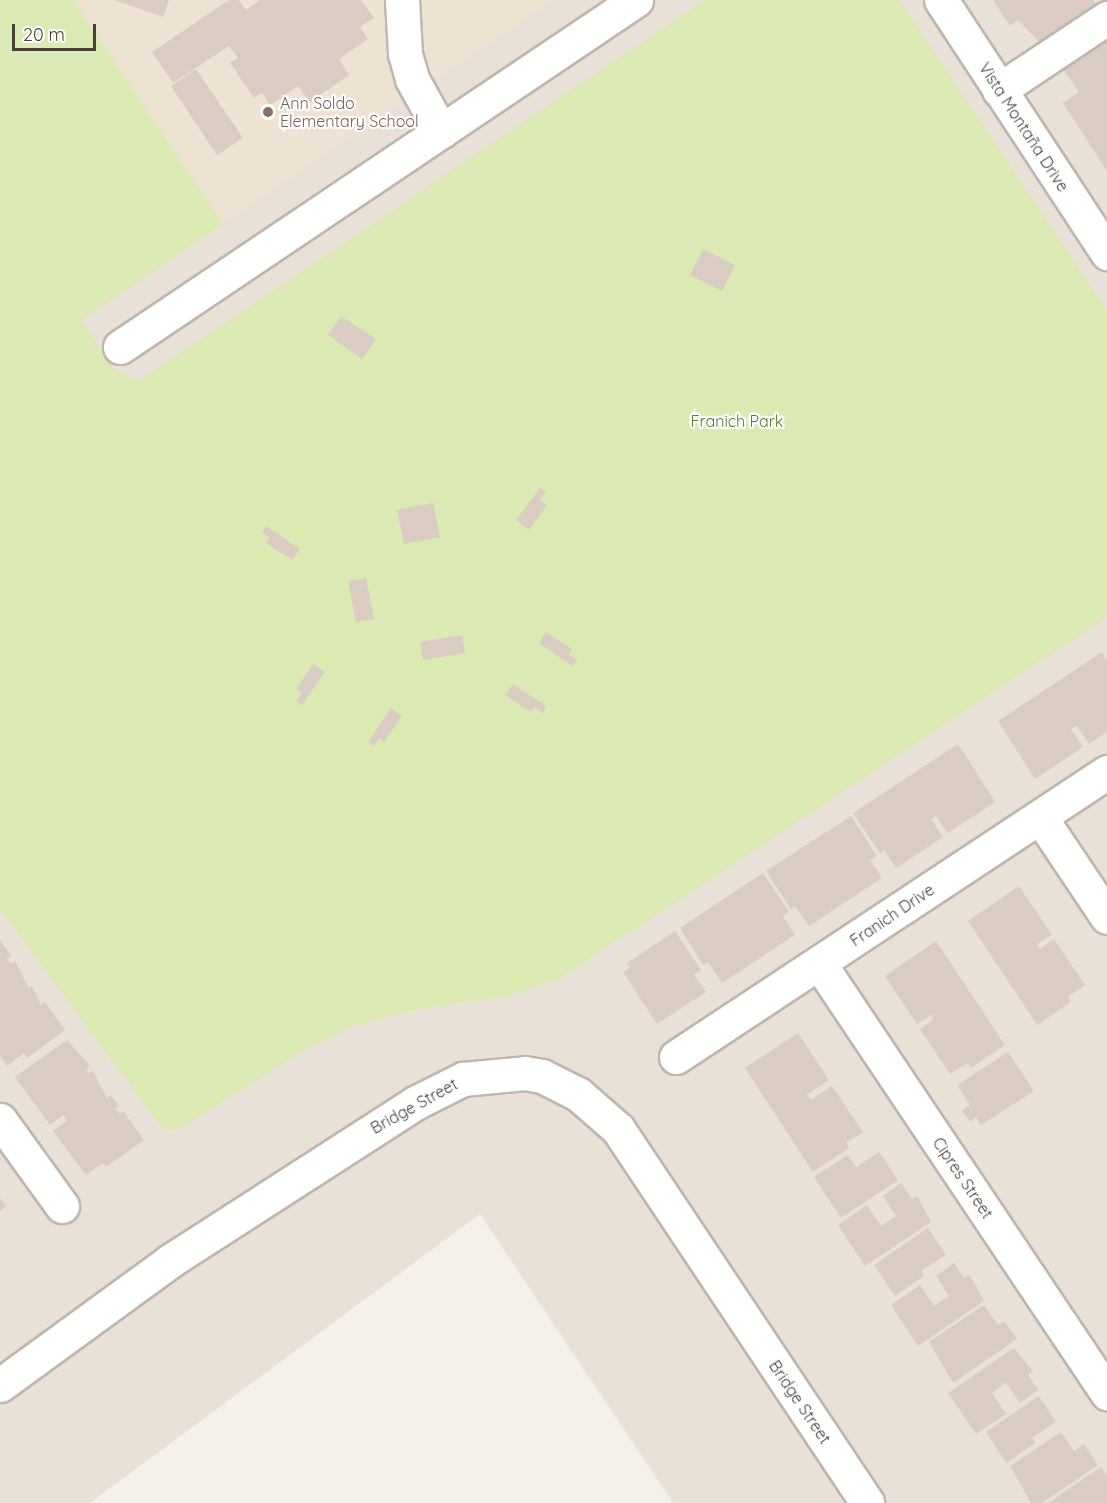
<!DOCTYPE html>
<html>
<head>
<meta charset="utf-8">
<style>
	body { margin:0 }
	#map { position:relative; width:1107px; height:1503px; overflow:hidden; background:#f5f0ea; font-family:Quicksand,sans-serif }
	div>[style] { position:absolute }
	.residential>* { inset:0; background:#e9e0d8 }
	.education>* { inset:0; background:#eee2d3 }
	.green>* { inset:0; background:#daeab2 }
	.building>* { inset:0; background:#daccc2 }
	.roads { filter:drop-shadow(2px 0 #c1b6ac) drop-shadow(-2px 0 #c1b6ac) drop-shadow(0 2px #c1b6ac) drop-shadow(0 -2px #c1b6ac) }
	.minor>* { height:33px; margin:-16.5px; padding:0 16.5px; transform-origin:16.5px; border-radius:16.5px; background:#fff }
	.dots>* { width:16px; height:16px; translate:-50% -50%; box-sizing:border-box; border:3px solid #fff; border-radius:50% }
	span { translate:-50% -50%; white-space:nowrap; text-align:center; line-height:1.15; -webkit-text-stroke:4.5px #fff; paint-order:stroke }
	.education-label { font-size:16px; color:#785e54 }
	.left { translate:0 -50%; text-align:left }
	.street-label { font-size:16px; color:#493f37 }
	.park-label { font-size:16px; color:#577d29 }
	.scale { position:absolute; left:12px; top:24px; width:84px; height:27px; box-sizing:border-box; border:3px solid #493f37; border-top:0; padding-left:8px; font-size:18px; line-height:21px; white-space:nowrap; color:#493f37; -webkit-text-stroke:4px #fff; paint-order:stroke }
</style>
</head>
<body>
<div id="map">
	<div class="residential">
		<div style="clip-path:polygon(0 0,1107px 0,1107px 1503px,673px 1503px,480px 1214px,90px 1503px,0 1503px)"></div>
	</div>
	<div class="education">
		<div style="clip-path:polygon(73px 0,554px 0,223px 224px)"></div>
	</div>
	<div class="green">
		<div style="clip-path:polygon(0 0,73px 0,223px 224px,81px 320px,112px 367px,138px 382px,705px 0,899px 0,1107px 311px,1107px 617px,557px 980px,508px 996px,420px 1009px,353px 1026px,304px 1050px,184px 1126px,172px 1130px,161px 1127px,0 909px)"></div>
	</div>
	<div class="building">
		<div style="clip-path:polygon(114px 0,169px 0,163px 17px)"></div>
		<div style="clip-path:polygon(229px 0,239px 0,246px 10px,260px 0,361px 0,374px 18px,360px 27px,368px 39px,339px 59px,349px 75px,310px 102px,298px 86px,270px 105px,262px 93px,254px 98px,230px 63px,238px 58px,229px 46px,173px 83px,152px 52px)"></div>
		<div style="clip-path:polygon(993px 0,1093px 0,1099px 9px,1053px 39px,1050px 35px,1039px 42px,1018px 20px,1010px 26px)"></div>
		<div style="clip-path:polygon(1107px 40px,1107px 171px,1063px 103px,1079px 92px,1063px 69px)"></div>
		<div style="clip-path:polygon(196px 69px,243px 138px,217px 155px,171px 86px)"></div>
		<div style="clip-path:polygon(703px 249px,735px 265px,722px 291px,690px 275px)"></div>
		<div style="clip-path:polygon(341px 316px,376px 339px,362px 359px,328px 335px)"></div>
		<div style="clip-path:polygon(540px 488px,546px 492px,540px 500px,547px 505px,529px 530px,516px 520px)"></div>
		<div style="clip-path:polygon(433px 503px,440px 537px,404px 544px,397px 510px)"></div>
		<div style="clip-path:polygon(266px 526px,300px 549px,292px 560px,266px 543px,270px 538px,262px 532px)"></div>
		<div style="clip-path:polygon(366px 578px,374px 619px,356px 622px,348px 581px)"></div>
		<div style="clip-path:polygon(546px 632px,572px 649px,568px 654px,577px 660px,572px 666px,539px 643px)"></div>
		<div style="clip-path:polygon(462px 635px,465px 653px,423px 660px,420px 642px)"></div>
		<div style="clip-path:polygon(1102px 652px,1107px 661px,1107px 732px,1089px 744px,1077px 726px,1071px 729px,1083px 747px,1035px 779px,998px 721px)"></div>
		<div style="clip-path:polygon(313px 664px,325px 672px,302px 705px,296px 701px,302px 693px,296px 689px)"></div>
		<div style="clip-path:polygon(513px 684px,546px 706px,543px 713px,535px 707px,531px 712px,505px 695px)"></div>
		<div style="clip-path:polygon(391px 708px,402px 716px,384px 742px,379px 738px,374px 746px,368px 742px)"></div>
		<div style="clip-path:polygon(958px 744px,995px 802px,948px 833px,936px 816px,931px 819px,943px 837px,896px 868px,884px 850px,880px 853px,853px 813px)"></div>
		<div style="clip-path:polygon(851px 816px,877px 856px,870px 860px,882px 878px,809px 926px,795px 906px,791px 909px,766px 871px)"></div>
		<div style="clip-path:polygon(763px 873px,789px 912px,783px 916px,795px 935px,722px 983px,708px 962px,703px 965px,680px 928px)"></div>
		<div style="clip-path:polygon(1019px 886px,1052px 935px,1037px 944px,1040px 949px,1054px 939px,1085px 985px,1068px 997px,1071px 1002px,1037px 1025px,968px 921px)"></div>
		<div style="clip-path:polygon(675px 931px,701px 970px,694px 975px,706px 992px,657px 1024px,623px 972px,630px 968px,627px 963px)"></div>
		<div style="clip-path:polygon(0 940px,11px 956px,7px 959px,11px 964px,15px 961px,29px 988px,32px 986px,41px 1005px,45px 1002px,65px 1030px,27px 1058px,24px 1053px,7px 1066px,0 1055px)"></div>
		<div style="clip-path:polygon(936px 941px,1005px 1045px,971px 1068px,968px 1063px,950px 1074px,920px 1029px,934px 1019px,931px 1015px,917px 1024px,885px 976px)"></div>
		<div style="clip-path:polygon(798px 1033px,829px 1080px,807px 1095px,811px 1100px,832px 1086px,863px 1132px,846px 1143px,849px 1148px,813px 1172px,745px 1068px)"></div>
		<div style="clip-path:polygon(67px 1040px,90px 1066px,86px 1069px,89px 1073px,93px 1071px,107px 1098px,111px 1095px,119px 1106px,115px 1109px,120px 1114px,123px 1111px,144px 1140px,106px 1167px,103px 1163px,86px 1175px,53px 1131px,67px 1121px,63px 1115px,50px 1125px,15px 1077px)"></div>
		<div style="clip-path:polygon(1008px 1052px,1034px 1091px,981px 1125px,976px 1117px,970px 1122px,962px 1110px,970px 1105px,957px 1085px)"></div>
		<div style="clip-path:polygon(879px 1152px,898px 1180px,841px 1218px,814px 1177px,848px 1155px,856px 1167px)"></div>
		<div style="clip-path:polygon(901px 1183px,912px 1199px,917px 1196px,931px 1222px,865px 1266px,838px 1225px,867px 1205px,881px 1226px,896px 1216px,883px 1196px)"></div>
		<div style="clip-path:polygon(0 1198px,6px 1206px,0 1211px)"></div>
		<div style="clip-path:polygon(928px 1228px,946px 1255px,921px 1271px,924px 1276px,895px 1296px,874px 1265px)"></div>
		<div style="clip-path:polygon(954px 1263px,964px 1278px,970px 1275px,984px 1301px,918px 1346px,891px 1305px,920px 1285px,934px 1306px,949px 1296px,936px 1276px)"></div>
		<div style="clip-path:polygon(984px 1305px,998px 1325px,1004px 1321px,1017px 1339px,953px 1383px,929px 1342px)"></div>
		<div style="clip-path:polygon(1014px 1348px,1033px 1371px,1028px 1375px,1038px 1390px,1020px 1403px,1006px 1383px,992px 1393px,1006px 1414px,976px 1434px,948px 1393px)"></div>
		<div style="clip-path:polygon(1039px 1396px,1056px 1422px,1032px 1438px,1035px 1443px,1006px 1463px,986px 1432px)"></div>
		<div style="clip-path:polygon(1061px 1432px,1074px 1451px,1084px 1444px,1098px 1465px,1042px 1503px,1031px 1503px,1010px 1466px)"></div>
		<div style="clip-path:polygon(1101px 1467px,1107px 1476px,1107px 1503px,1048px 1503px)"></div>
	</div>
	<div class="roads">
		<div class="minor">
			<div style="left:402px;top:0;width:54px;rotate:86.8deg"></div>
			<div style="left:405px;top:54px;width:26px;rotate:74deg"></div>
			<div style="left:412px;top:79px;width:60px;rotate:60.9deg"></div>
			<div style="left:941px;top:0;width:303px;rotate:56.7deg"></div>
			<div style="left:999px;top:90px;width:130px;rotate:-33.7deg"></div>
			<div style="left:120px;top:347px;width:622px;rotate:-33.92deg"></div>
			<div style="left:1040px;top:817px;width:120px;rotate:56.2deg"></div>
			<div style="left:819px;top:963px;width:518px;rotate:56.19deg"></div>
			<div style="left:676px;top:1057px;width:517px;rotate:-33.47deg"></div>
			<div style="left:0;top:1120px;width:106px;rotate:54.2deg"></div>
			<div style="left:0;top:1385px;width:210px;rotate:-36.1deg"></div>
			<div style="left:170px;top:1261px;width:292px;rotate:-32.8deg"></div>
			<div style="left:415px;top:1103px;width:54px;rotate:-26.6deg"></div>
			<div style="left:463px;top:1079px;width:62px;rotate:-5.5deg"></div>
			<div style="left:525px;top:1073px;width:17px;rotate:10deg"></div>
			<div style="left:542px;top:1076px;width:40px;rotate:26.6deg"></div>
			<div style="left:578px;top:1094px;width:53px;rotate:41.2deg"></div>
			<div style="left:618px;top:1129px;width:449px;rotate:56.3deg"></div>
		</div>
	</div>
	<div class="dots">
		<div style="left:268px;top:112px;background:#8d6e63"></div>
	</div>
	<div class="education-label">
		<span class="left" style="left:280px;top:112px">Ann Soldo<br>Elementary School</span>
	</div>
	<div class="street-label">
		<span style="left:1024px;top:127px;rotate:57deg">Vista Montaña Drive</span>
		<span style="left:892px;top:915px;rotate:-34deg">Franich Drive</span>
		<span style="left:414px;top:1106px;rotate:-29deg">Bridge Street</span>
		<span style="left:963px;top:1178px;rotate:56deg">Cipres Street</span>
		<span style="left:800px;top:1402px;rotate:56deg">Bridge Street</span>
	</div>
	<div class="park-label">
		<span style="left:737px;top:421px">Franich Park</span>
	</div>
	<div class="scale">20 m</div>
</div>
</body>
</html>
